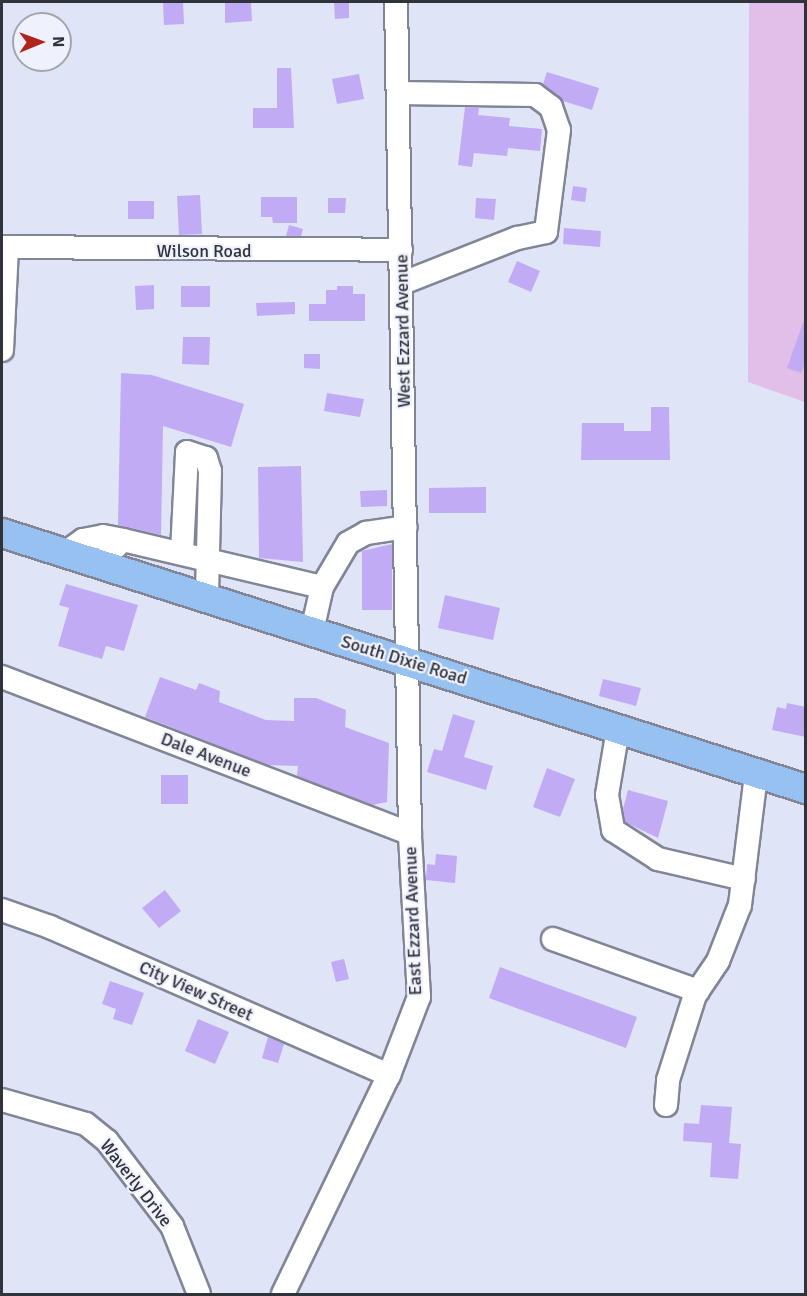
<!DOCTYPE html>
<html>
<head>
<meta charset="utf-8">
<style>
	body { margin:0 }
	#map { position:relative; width:807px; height:1296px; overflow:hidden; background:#dfe4f7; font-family:Signika,sans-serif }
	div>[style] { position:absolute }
	.green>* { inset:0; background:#e1bfe8 }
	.building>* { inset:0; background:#c2abf5 }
	.roads { filter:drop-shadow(2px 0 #818596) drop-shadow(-2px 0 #818596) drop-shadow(0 2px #818596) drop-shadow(0 -2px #818596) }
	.minor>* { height:22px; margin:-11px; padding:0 11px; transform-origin:11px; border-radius:11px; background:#fff }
	.major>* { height:28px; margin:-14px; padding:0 14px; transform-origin:14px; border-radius:14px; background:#97c1f1 }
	span { translate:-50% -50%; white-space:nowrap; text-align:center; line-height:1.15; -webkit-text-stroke:4.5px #eff2fd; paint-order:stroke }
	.street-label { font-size:18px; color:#31333b }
	.frame { position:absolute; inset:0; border:3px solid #31333b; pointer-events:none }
	.north { position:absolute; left:12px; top:12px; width:60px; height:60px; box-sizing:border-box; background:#eff2fd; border:2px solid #a3a6af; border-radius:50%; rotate:89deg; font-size:16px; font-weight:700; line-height:24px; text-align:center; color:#31333b }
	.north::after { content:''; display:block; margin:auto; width:21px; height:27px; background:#b2231c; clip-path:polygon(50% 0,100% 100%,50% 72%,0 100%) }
</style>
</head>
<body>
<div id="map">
	<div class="green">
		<div style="clip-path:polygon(749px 2px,805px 2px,805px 402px,748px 382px)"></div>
	</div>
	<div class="building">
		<div style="clip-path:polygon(163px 2px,183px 2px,184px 24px,164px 25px)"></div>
		<div style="clip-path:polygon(225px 2px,251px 2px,252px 21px,225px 23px)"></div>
		<div style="clip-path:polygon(334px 2px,349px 2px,349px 18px,335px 19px)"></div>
		<div style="clip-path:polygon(277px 68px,291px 68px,294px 128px,253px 128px,253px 108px,277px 108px)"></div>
		<div style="clip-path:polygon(547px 72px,599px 88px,592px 110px,563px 101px,543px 84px)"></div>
		<div style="clip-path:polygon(359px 74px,364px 99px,337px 104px,332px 79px)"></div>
		<div style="clip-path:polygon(465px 107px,479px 108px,478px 115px,510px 118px,509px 126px,542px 129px,540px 151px,508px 148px,507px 156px,474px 153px,472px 167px,458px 165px)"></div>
		<div style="clip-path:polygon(573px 186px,587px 188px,585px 202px,571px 200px)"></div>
		<div style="clip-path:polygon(200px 195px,202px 234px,179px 235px,177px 196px)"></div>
		<div style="clip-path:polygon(261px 197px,297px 197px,297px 223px,273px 223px,272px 217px,261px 217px)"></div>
		<div style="clip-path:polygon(328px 198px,346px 198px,345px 213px,328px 213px)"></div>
		<div style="clip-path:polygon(476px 198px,496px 199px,494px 220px,475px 218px)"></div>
		<div style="clip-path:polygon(128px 201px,154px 201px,154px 219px,128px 219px)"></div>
		<div style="clip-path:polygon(289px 225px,303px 229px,301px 236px,286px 236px)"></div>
		<div style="clip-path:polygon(564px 228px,601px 231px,600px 247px,563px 244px)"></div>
		<div style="clip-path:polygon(517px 261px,540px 271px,531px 292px,508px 282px)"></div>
		<div style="clip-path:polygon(154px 285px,154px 309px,136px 310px,135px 286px)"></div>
		<div style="clip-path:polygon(181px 286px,210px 286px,210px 307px,181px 307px)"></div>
		<div style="clip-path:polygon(337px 286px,353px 286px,353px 294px,365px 294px,365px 321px,309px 321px,309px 304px,326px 304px,326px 290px,337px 290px)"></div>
		<div style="clip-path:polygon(295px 302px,295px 314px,257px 316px,256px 303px)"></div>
		<div style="clip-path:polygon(804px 320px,806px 361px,801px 373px,787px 368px)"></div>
		<div style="clip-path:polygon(183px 337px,210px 337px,209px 365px,182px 364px)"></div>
		<div style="clip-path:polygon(304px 354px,320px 354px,320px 369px,304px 368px)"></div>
		<div style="clip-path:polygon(121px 373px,152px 375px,244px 404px,231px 447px,163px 426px,161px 535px,118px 525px)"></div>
		<div style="clip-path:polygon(327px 393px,364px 399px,360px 417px,324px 411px)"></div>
		<div style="clip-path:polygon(651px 407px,669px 407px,670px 460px,581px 460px,582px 423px,624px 423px,624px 431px,651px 431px)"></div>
		<div style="clip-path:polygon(301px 466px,303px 562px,259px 558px,258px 467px)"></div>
		<div style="clip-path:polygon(486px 487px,486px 513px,429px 513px,429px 488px)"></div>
		<div style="clip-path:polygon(387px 490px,387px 506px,361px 507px,360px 491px)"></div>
		<div style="clip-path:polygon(392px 544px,392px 610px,362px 610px,362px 551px)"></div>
		<div style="clip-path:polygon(66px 584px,138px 605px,124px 651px,106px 646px,102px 659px,58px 646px,69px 608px,59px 605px)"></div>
		<div style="clip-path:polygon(445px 595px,500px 608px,493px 640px,438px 628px)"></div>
		<div style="clip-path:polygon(160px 677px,196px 690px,199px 683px,220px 691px,219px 702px,266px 720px,294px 721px,294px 698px,316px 698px,346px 710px,345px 727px,389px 743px,387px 802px,372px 805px,297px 776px,298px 766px,268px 765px,145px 717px)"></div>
		<div style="clip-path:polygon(603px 679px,641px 688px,636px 706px,599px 696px)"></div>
		<div style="clip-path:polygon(787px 703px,806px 707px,806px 737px,772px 730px,777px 707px,786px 709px)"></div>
		<div style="clip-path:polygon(453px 714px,475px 721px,464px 757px,493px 766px,486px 790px,427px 772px,434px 749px,442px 751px)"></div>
		<div style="clip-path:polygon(547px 768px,575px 779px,560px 817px,533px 807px)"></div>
		<div style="clip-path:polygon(161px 775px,188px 775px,188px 804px,161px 804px)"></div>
		<div style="clip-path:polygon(628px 790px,668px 801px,658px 838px,625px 822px,623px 809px)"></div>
		<div style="clip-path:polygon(436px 854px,457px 856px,455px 883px,426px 880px,427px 864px,435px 865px)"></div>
		<div style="clip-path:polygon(165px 890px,181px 911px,159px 928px,142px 908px)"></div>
		<div style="clip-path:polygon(344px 959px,349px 979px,336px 982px,331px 962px)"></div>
		<div style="clip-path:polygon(500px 967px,637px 1017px,626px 1048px,489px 998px)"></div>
		<div style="clip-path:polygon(110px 981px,144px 993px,132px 1025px,113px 1019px,116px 1009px,102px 1004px)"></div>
		<div style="clip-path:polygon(198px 1019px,229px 1032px,215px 1064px,185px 1051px)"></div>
		<div style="clip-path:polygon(268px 1037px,284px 1044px,278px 1063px,262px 1058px)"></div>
		<div style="clip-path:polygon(701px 1105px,732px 1107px,729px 1143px,741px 1144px,738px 1179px,710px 1177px,712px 1143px,683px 1141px,684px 1123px,699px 1124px)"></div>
	</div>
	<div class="roads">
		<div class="minor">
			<div style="left:398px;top:93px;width:137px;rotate:0.8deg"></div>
			<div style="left:535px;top:95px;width:20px;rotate:37deg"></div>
			<div style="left:551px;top:107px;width:24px;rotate:71deg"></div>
			<div style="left:559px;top:130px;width:103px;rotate:97.3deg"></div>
			<div style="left:546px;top:232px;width:30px;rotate:168deg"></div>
			<div style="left:517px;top:238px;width:123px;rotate:158.5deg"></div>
			<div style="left:2px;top:247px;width:399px;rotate:0.4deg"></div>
			<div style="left:2px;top:350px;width:102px;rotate:-87.2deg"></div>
			<div style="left:123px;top:540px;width:204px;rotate:13.3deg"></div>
			<div style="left:322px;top:587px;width:51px;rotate:-59.4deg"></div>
			<div style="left:348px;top:543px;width:21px;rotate:-29deg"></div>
			<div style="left:366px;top:533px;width:40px;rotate:-8.5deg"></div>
			<div style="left:182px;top:552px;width:100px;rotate:-87.1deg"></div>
			<div style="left:187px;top:452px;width:20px;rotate:18deg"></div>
			<div style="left:206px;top:458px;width:14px;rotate:73deg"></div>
			<div style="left:210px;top:471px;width:127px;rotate:91.4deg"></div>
			<div style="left:65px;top:553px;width:22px;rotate:-36deg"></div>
			<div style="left:83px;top:540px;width:20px;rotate:-11deg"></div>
			<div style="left:103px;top:536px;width:20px;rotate:11deg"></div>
			<div style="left:123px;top:540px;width:35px;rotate:136deg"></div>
			<div style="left:312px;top:631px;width:45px;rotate:-77.2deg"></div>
			<div style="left:2px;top:677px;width:437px;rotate:21deg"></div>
			<div style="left:618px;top:729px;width:67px;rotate:99.5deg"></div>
			<div style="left:607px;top:795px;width:36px;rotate:80deg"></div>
			<div style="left:613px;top:830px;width:54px;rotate:32.8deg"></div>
			<div style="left:658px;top:859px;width:88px;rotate:13.1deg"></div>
			<div style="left:2px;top:910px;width:51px;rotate:19.5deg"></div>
			<div style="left:50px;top:927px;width:370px;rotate:23.6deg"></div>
			<div style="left:553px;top:939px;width:154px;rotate:19.7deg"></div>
			<div style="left:2px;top:1100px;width:87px;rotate:15.9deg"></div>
			<div style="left:86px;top:1124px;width:27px;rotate:39deg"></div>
			<div style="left:107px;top:1141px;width:107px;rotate:52.6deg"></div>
			<div style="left:172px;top:1226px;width:73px;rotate:68.3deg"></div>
			<div style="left:666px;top:1105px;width:25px;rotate:-85deg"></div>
			<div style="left:668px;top:1080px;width:89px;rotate:-72.4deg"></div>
			<div style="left:695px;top:995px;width:41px;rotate:-55.9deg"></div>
			<div style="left:718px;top:961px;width:60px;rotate:-68.6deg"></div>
			<div style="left:740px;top:905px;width:132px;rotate:-83deg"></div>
			<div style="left:283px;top:1294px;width:243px;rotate:-64.2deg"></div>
			<div style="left:389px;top:1075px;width:84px;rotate:-69deg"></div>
			<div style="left:419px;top:997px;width:163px;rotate:-93.2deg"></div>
			<div style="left:410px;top:834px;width:832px;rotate:-90.96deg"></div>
		</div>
		<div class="major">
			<div style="left:2px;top:533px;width:844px;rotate:17.66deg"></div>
		</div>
	</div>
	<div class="street-label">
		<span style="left:204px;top:251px">Wilson Road</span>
		<span style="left:403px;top:331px;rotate:-91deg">West Ezzard Avenue</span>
		<span style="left:404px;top:660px;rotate:17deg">South Dixie Road</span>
		<span style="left:206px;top:755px;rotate:21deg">Dale Avenue</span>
		<span style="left:413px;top:921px;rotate:-92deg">East Ezzard Avenue</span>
		<span style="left:196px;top:991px;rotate:24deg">City View Street</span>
		<span style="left:136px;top:1183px;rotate:52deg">Waverly Drive</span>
	</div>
	<div class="frame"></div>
	<div class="north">N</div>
</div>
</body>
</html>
